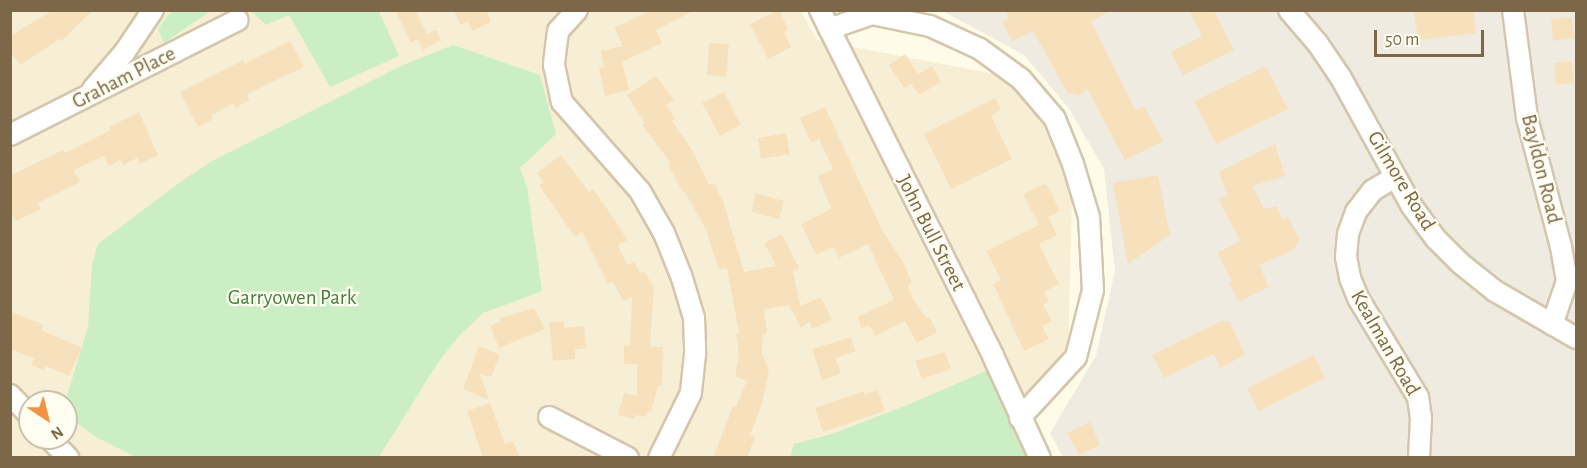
<!DOCTYPE html>
<html>
<head>
<meta charset="utf-8">
<style>
	body { margin:0 }
	#map { position:relative; width:1587px; height:468px; overflow:hidden; background:#fefbe8; font-family:"Alegreya Sans",sans-serif }
	div>[style] { position:absolute }
	.residential>* { inset:0; background:#f7efd5 }
	.industrial>* { inset:0; background:#efebe1 }
	.green>* { inset:0; background:#cceec4 }
	.building>* { inset:0; background:#f7e1bd }
	.roads { filter:drop-shadow(2px 0 #d3c6ac) drop-shadow(-2px 0 #d3c6ac) drop-shadow(0 2px #d3c6ac) drop-shadow(0 -2px #d3c6ac) }
	.minor>* { height:20px; margin:-10px; padding:0 10px; transform-origin:10px; border-radius:10px; background:#fff }
	span { translate:-50% -50%; white-space:nowrap; text-align:center; line-height:1.15; -webkit-text-stroke:4.5px #fffdf0; paint-order:stroke }
	.street-label { font-size:21px; color:#7c6748 }
	.park-label { font-size:21px; color:#43833f }
	.frame { position:absolute; inset:0; border:12px solid #7c6748; pointer-events:none }
	.north { position:absolute; left:18px; top:390px; width:60px; height:60px; box-sizing:border-box; background:#fffdf0; border:2px solid #cbc1ad; border-radius:50%; rotate:145deg; font-size:16px; font-weight:700; line-height:24px; text-align:center; color:#7c6748 }
	.north::after { content:''; display:block; margin:auto; width:21px; height:27px; background:#f39242; clip-path:polygon(50% 0,100% 100%,50% 72%,0 100%) }
	.scale { position:absolute; left:1374px; top:30px; width:110px; height:27px; box-sizing:border-box; border:3px solid #7c6748; border-top:0; padding-left:8px; font-size:18px; line-height:21px; white-space:nowrap; color:#7c6748; -webkit-text-stroke:4px #fffdf0; paint-order:stroke }
</style>
</head>
<body>
<div id="map">
	<div class="residential">
		<div style="clip-path:polygon(evenodd,10px 11px,801px 11px,817px 40px,1021px 79px,1073px 164px,1068px 349px,1015px 439px,1024px 457px,11px 457px,10px 11px,30px 402px,66px 402px,66px 438px,30px 438px,30px 402px)"></div>
	</div>
	<div class="industrial">
		<div style="clip-path:polygon(943px 11px,1576px 11px,1576px 457px,1063px 457px,1050px 433px,1096px 356px,1115px 271px,1104px 169px,1068px 107px,1024px 55px)"></div>
	</div>
	<div class="green">
		<div style="clip-path:polygon(171px 11px,171px 10px,210px 11px,164px 43px,158px 29px)"></div>
		<div style="clip-path:polygon(251px 11px,379px 11px,399px 56px,330px 87px,289px 15px,266px 25px)"></div>
		<div style="clip-path:polygon(453px 45px,540px 75px,556px 134px,520px 168px,527px 187px,542px 291px,483px 313px,458px 337px,437px 364px,379px 457px,136px 457px,96px 437px,66px 415px,65px 402px,88px 327px,92px 265px,98px 244px,179px 183px,212px 161px,401px 66px)"></div>
		<div style="clip-path:polygon(993px 368px,1028px 457px,790px 458px,794px 444px,832px 434px,905px 406px)"></div>
	</div>
	<div class="building">
		<div style="clip-path:polygon(53px 10px,94px 10px,61px 41px,60px 39px,20px 65px,10px 51px,10px 36px)"></div>
		<div style="clip-path:polygon(395px 10px,415px 10px,427px 34px,436px 30px,441px 40px,423px 50px,418px 39px,411px 43px)"></div>
		<div style="clip-path:polygon(453px 10px,493px 10px,487px 13px,491px 22px,473px 31px,468px 22px,461px 25px)"></div>
		<div style="clip-path:polygon(652px 10px,695px 10px,656px 30px,662px 43px,622px 62px,629px 90px,605px 96px,599px 68px,604px 67px,601px 51px,623px 46px,614px 28px)"></div>
		<div style="clip-path:polygon(779px 10px,788px 29px,784px 32px,791px 47px,768px 59px,750px 24px)"></div>
		<div style="clip-path:polygon(1005px 10px,1112px 10px,1091px 21px,1136px 111px,1144px 106px,1163px 141px,1125px 160px,1087px 89px,1080px 95px,1067px 92px,1033px 31px,1012px 41px,1002px 22px,1009px 18px)"></div>
		<div style="clip-path:polygon(1189px 10px,1214px 10px,1234px 50px,1183px 75px,1171px 52px,1202px 36px)"></div>
		<div style="clip-path:polygon(1414px 10px,1473px 10px,1476px 33px,1418px 40px)"></div>
		<div style="clip-path:polygon(1572px 17px,1574px 38px,1553px 41px,1551px 19px)"></div>
		<div style="clip-path:polygon(290px 41px,304px 67px,247px 94px,250px 100px,235px 108px,233px 104px,211px 115px,213px 119px,198px 127px,180px 92px,243px 60px,245px 63px)"></div>
		<div style="clip-path:polygon(709px 43px,729px 44px,726px 77px,707px 75px)"></div>
		<div style="clip-path:polygon(905px 54px,918px 74px,932px 66px,941px 82px,919px 95px,911px 84px,904px 88px,889px 65px)"></div>
		<div style="clip-path:polygon(1572px 61px,1574px 83px,1556px 85px,1554px 63px)"></div>
		<div style="clip-path:polygon(1266px 66px,1288px 109px,1216px 144px,1194px 101px)"></div>
		<div style="clip-path:polygon(656px 76px,674px 100px,666px 105px,675px 118px,672px 121px,693px 151px,709px 185px,714px 183px,724px 204px,744px 272px,776px 266px,764px 243px,782px 234px,799px 268px,793px 270px,800px 306px,821px 297px,832px 320px,812px 329px,809px 322px,801px 328px,789px 305px,764px 309px,767px 333px,763px 334px,762px 353px,769px 370px,762px 404px,750px 435px,755px 437px,747px 458px,713px 458px,733px 406px,736px 407px,747px 380px,735px 377px,739px 354px,736px 334px,739px 333px,727px 268px,719px 270px,706px 230px,685px 192px,683px 193px,668px 164px,670px 162px,642px 125px,645px 123px,627px 95px)"></div>
		<div style="clip-path:polygon(724px 92px,741px 125px,720px 136px,702px 103px)"></div>
		<div style="clip-path:polygon(995px 98px,1001px 110px,991px 115px,1012px 159px,951px 189px,924px 134px)"></div>
		<div style="clip-path:polygon(825px 107px,882px 230px,903px 262px,912px 283px,908px 286px,913px 299px,926px 318px,929px 317px,937px 332px,917px 343px,905px 321px,875px 336px,869px 325px,862px 328px,857px 317px,894px 300px,868px 244px,839px 258px,834px 247px,816px 255px,801px 224px,831px 209px,818px 176px,833px 169px,819px 139px,811px 143px,800px 118px)"></div>
		<div style="clip-path:polygon(139px 112px,158px 155px,140px 164px,137px 158px,123px 165px,120px 160px,109px 166px,104px 156px,74px 170px,80px 182px,38px 203px,41px 209px,16px 221px,10px 212px,10px 176px,63px 150px,65px 153px,111px 130px,109px 127px)"></div>
		<div style="clip-path:polygon(786px 133px,790px 154px,761px 159px,758px 138px)"></div>
		<div style="clip-path:polygon(1275px 144px,1285px 176px,1252px 186px,1264px 209px,1277px 206px,1282px 220px,1288px 217px,1299px 239px,1295px 249px,1259px 265px,1269px 287px,1238px 302px,1229px 282px,1232px 281px,1217px 253px,1240px 241px,1218px 199px,1227px 196px,1219px 172px)"></div>
		<div style="clip-path:polygon(561px 155px,589px 192px,593px 189px,619px 226px,627px 240px,618px 245px,627px 265px,634px 262px,640px 273px,645px 272px,654px 288px,650px 346px,663px 347px,662px 386px,658px 386px,651px 412px,648px 411px,646px 417px,636px 415px,634px 419px,618px 415px,624px 393px,637px 396px,637px 364px,624px 364px,624px 345px,630px 346px,632px 297px,623px 301px,613px 282px,608px 284px,582px 232px,575px 237px,539px 185px,543px 182px,537px 173px)"></div>
		<div style="clip-path:polygon(1158px 175px,1170px 235px,1128px 264px,1113px 183px)"></div>
		<div style="clip-path:polygon(1046px 183px,1060px 211px,1048px 217px,1057px 235px,1039px 244px,1059px 284px,1044px 292px,1049px 302px,1043px 305px,1052px 321px,1042px 326px,1049px 339px,1024px 351px,993px 284px,1001px 280px,986px 251px,1039px 225px,1023px 194px)"></div>
		<div style="clip-path:polygon(755px 193px,784px 201px,779px 219px,752px 212px)"></div>
		<div style="clip-path:polygon(534px 308px,545px 329px,499px 348px,490px 326px,501px 321px,500px 318px)"></div>
		<div style="clip-path:polygon(10px 311px,44px 325px,41px 330px,82px 348px,69px 376px,46px 366px,44px 370px,31px 365px,34px 359px,10px 349px)"></div>
		<div style="clip-path:polygon(564px 321px,564px 328px,584px 326px,586px 348px,575px 350px,575px 359px,553px 361px,549px 322px)"></div>
		<div style="clip-path:polygon(1221px 321px,1230px 322px,1245px 355px,1220px 368px,1214px 354px,1164px 378px,1152px 355px)"></div>
		<div style="clip-path:polygon(851px 337px,855px 351px,836px 358px,841px 374px,822px 380px,812px 349px)"></div>
		<div style="clip-path:polygon(479px 346px,500px 355px,491px 377px,480px 374px,489px 400px,463px 389px)"></div>
		<div style="clip-path:polygon(945px 352px,951px 369px,922px 379px,915px 361px)"></div>
		<div style="clip-path:polygon(1314px 355px,1325px 378px,1259px 411px,1247px 388px)"></div>
		<div style="clip-path:polygon(878px 390px,885px 411px,823px 432px,815px 408px,864px 391px,865px 394px)"></div>
		<div style="clip-path:polygon(490px 403px,505px 444px,513px 441px,520px 458px,483px 458px,467px 411px)"></div>
		<div style="clip-path:polygon(1090px 422px,1100px 445px,1079px 455px,1067px 433px)"></div>
	</div>
	<div class="roads">
		<div class="minor">
			<div style="left:577px;top:10px;width:28px;rotate:132deg"></div>
			<div style="left:558px;top:31px;width:34px;rotate:97deg"></div>
			<div style="left:554px;top:65px;width:38px;rotate:78deg"></div>
			<div style="left:562px;top:102px;width:118px;rotate:48.8deg"></div>
			<div style="left:640px;top:191px;width:48px;rotate:60.3deg"></div>
			<div style="left:664px;top:233px;width:48px;rotate:68.2deg"></div>
			<div style="left:682px;top:278px;width:42px;rotate:73.3deg"></div>
			<div style="left:694px;top:318px;width:36px;rotate:88deg"></div>
			<div style="left:695px;top:354px;width:39px;rotate:96deg"></div>
			<div style="left:691px;top:393px;width:72px;rotate:116.2deg"></div>
			<div style="left:820px;top:10px;width:387px;rotate:63.4deg"></div>
			<div style="left:993px;top:356px;width:112px;rotate:65.3deg"></div>
			<div style="left:1289px;top:10px;width:45px;rotate:49.5deg"></div>
			<div style="left:1318px;top:44px;width:41px;rotate:55.9deg"></div>
			<div style="left:1341px;top:78px;width:145px;rotate:61.1deg"></div>
			<div style="left:1411px;top:205px;width:42px;rotate:53.7deg"></div>
			<div style="left:1436px;top:239px;width:34px;rotate:45deg"></div>
			<div style="left:1460px;top:263px;width:45px;rotate:38.7deg"></div>
			<div style="left:1495px;top:291px;width:94px;rotate:30.1deg"></div>
			<div style="left:1513px;top:10px;width:109px;rotate:82.6deg"></div>
			<div style="left:1527px;top:118px;width:133px;rotate:75.2deg"></div>
			<div style="left:1561px;top:247px;width:35px;rotate:80deg"></div>
			<div style="left:1567px;top:281px;width:46px;rotate:108.8deg"></div>
			<div style="left:829px;top:29px;width:46px;rotate:-19.2deg"></div>
			<div style="left:872px;top:14px;width:59px;rotate:11.7deg"></div>
			<div style="left:930px;top:26px;width:55px;rotate:24.7deg"></div>
			<div style="left:980px;top:49px;width:51px;rotate:36.2deg"></div>
			<div style="left:1021px;top:79px;width:52px;rotate:49.6deg"></div>
			<div style="left:1055px;top:119px;width:48px;rotate:68.2deg"></div>
			<div style="left:1073px;top:164px;width:55px;rotate:73.2deg"></div>
			<div style="left:1089px;top:217px;width:73px;rotate:86.9deg"></div>
			<div style="left:1093px;top:290px;width:69px;rotate:104.2deg"></div>
			<div style="left:1076px;top:357px;width:83px;rotate:132.6deg"></div>
			<div style="left:93px;top:89px;width:48px;rotate:-49.3deg"></div>
			<div style="left:124px;top:53px;width:52px;rotate:-56deg"></div>
			<div style="left:10px;top:135px;width:255px;rotate:-26.8deg"></div>
			<div style="left:1395px;top:177px;width:26px;rotate:149deg"></div>
			<div style="left:1373px;top:190px;width:28px;rotate:128deg"></div>
			<div style="left:1356px;top:212px;width:23px;rotate:110deg"></div>
			<div style="left:1348px;top:234px;width:23px;rotate:95deg"></div>
			<div style="left:1346px;top:257px;width:21px;rotate:79deg"></div>
			<div style="left:1350px;top:278px;width:22px;rotate:68deg"></div>
			<div style="left:1358px;top:298px;width:116px;rotate:58.8deg"></div>
			<div style="left:1418px;top:397px;width:21px;rotate:82deg"></div>
			<div style="left:1421px;top:418px;width:40px;rotate:92.9deg"></div>
			<div style="left:10px;top:395px;width:29px;rotate:46deg"></div>
			<div style="left:549px;top:417px;width:89px;rotate:27.4deg"></div>
			<div style="left:49px;top:438px;width:28px;rotate:46deg"></div>
		</div>
	</div>
	<div class="street-label">
		<span style="left:124px;top:78px;rotate:-27deg">Graham Place</span>
		<span style="left:1541px;top:169px;rotate:76deg">Bayldon Road</span>
		<span style="left:1401px;top:181px;rotate:59deg">Gilmore Road</span>
		<span style="left:931px;top:233px;rotate:63deg">John Bull Street</span>
		<span style="left:1385px;top:343px;rotate:60deg">Kealman Road</span>
	</div>
	<div class="park-label">
		<span style="left:292px;top:298px">Garryowen Park</span>
	</div>
	<div class="frame"></div>
	<div class="north">N</div>
	<div class="scale">50 m</div>
</div>
</body>
</html>
